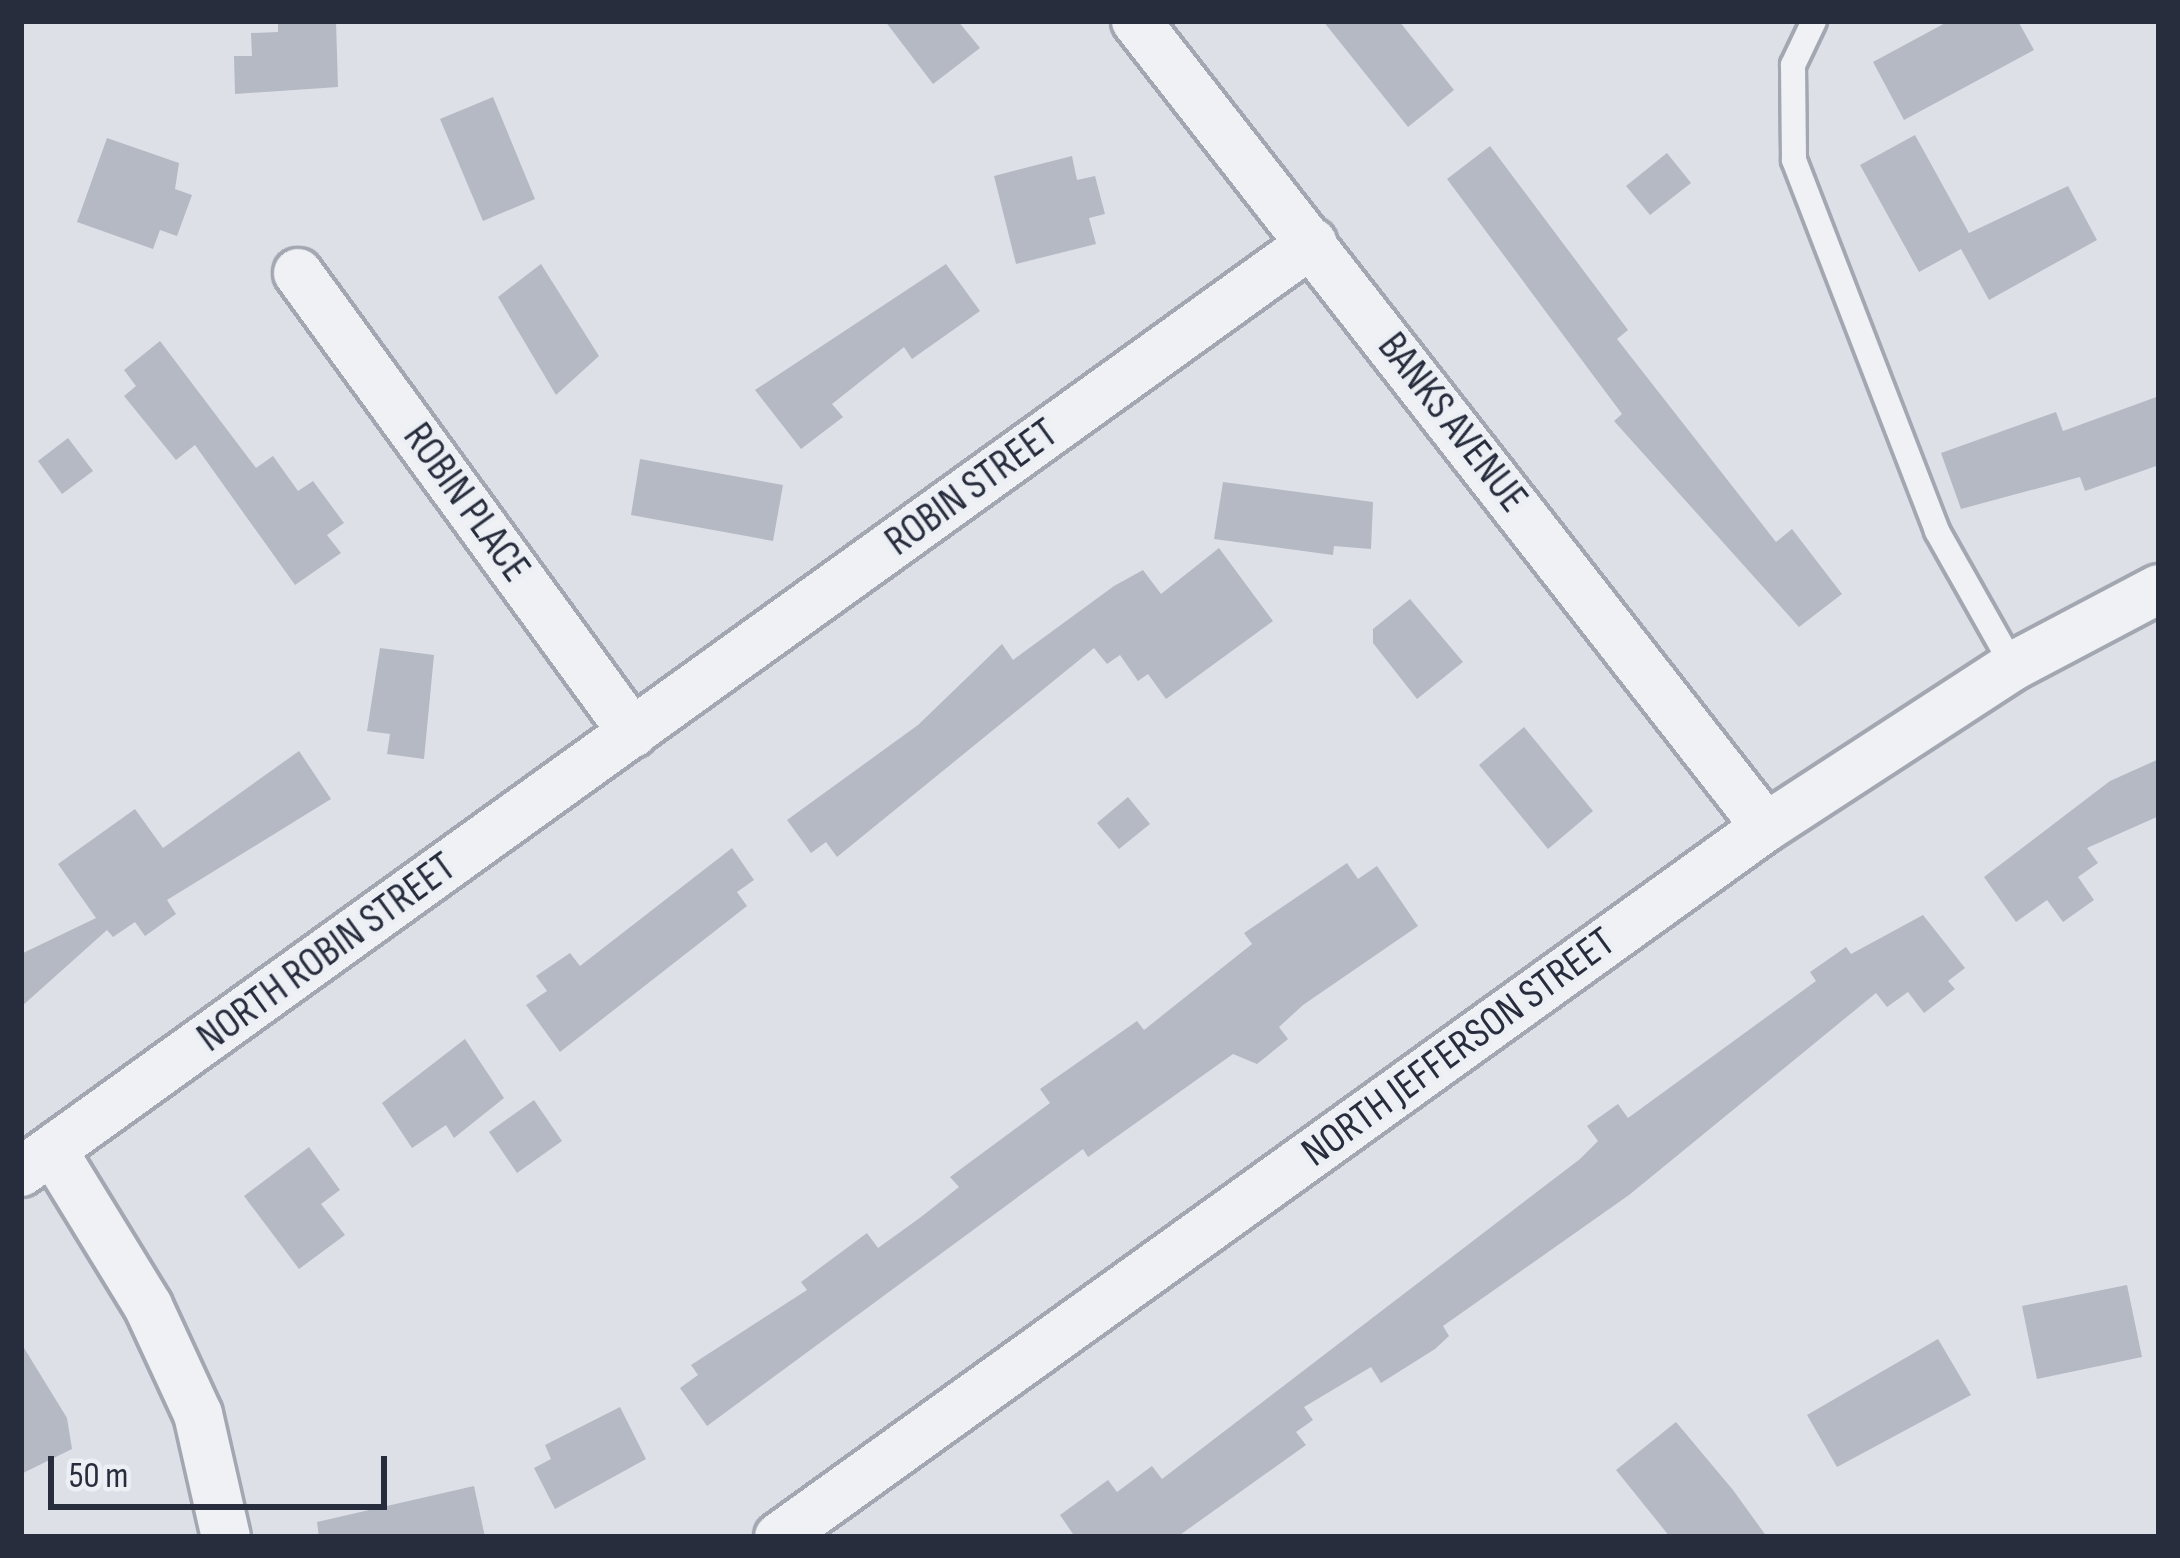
<!DOCTYPE html>
<html>
<head>
<meta charset="utf-8">
<style>
	body { margin:0 }
	#map { position:relative; width:2180px; height:1558px; overflow:hidden; background:#dde0e7; font-family:"Sofia Sans Condensed",sans-serif }
	div>[style] { position:absolute }
	.building>* { inset:0; background:#b4b9c3 }
	.roads { filter:drop-shadow(3px 0 #a3a7b1) drop-shadow(-3px 0 #a3a7b1) drop-shadow(0 3px #a3a7b1) drop-shadow(0 -3px #a3a7b1) }
	.lane>* { height:24px; margin:-12px; padding:0 12px; transform-origin:12px; border-radius:12px; background:#eff1f5 }
	.street>* { height:48px; margin:-24px; padding:0 24px; transform-origin:24px; border-radius:24px; background:#eff1f5 }
	span { translate:-50% -50%; white-space:nowrap; text-align:center; line-height:1.15; -webkit-text-stroke:9px #eceff4; paint-order:stroke }
	.street-label { font-size:42px; color:#272d3d }
	.frame { position:absolute; inset:0; border:24px solid #272d3d; pointer-events:none }
	.scale { position:absolute; left:48px; top:1456px; width:339px; height:54px; box-sizing:border-box; border:6px solid #272d3d; border-top:0; padding-left:15px; font-size:36px; line-height:42px; white-space:nowrap; color:#272d3d; -webkit-text-stroke:9px #eceff4; paint-order:stroke }
</style>
</head>
<body>
<div id="map">
	<div class="building">
		<div style="clip-path:polygon(278px 21px,336px 21px,338px 87px,235px 94px,234px 56px,252px 56px,251px 33px,278px 32px)"></div>
		<div style="clip-path:polygon(885px 21px,958px 21px,980px 48px,933px 84px)"></div>
		<div style="clip-path:polygon(1323px 21px,1399px 21px,1454px 90px,1408px 127px)"></div>
		<div style="clip-path:polygon(1949px 21px,2018px 21px,2034px 50px,1904px 120px,1873px 62px)"></div>
		<div style="clip-path:polygon(493px 97px,535px 199px,483px 221px,440px 119px)"></div>
		<div style="clip-path:polygon(1915px 135px,1969px 233px,2068px 186px,2097px 240px,1989px 300px,1961px 249px,1919px 272px,1860px 165px)"></div>
		<div style="clip-path:polygon(107px 138px,179px 163px,175px 189px,192px 195px,177px 236px,160px 230px,153px 249px,77px 222px)"></div>
		<div style="clip-path:polygon(1490px 146px,1628px 330px,1617px 339px,1776px 542px,1792px 529px,1842px 594px,1799px 627px,1614px 421px,1622px 414px,1447px 179px)"></div>
		<div style="clip-path:polygon(1667px 153px,1691px 183px,1650px 215px,1626px 186px)"></div>
		<div style="clip-path:polygon(1072px 156px,1077px 180px,1095px 176px,1105px 214px,1089px 218px,1096px 244px,1016px 264px,994px 176px)"></div>
		<div style="clip-path:polygon(541px 264px,599px 356px,556px 395px,498px 297px)"></div>
		<div style="clip-path:polygon(946px 264px,980px 311px,912px 359px,904px 347px,832px 404px,843px 417px,801px 449px,755px 390px)"></div>
		<div style="clip-path:polygon(160px 341px,256px 468px,273px 456px,298px 491px,313px 481px,344px 523px,327px 535px,341px 553px,295px 585px,195px 445px,176px 460px,124px 396px,136px 386px,124px 370px)"></div>
		<div style="clip-path:polygon(2159px 396px,2159px 465px,2085px 491px,2080px 477px,1961px 509px,1941px 453px,2056px 412px,2063px 431px)"></div>
		<div style="clip-path:polygon(68px 438px,93px 471px,62px 494px,38px 461px)"></div>
		<div style="clip-path:polygon(640px 459px,783px 485px,773px 541px,631px 515px)"></div>
		<div style="clip-path:polygon(1223px 482px,1373px 502px,1371px 549px,1334px 546px,1333px 555px,1214px 539px)"></div>
		<div style="clip-path:polygon(1219px 548px,1273px 621px,1166px 699px,1148px 674px,1138px 681px,1120px 655px,1107px 664px,1094px 648px,837px 857px,826px 842px,811px 853px,787px 820px,918px 725px,1002px 644px,1013px 660px,1114px 586px,1143px 570px,1161px 594px)"></div>
		<div style="clip-path:polygon(1410px 599px,1463px 662px,1417px 699px,1373px 643px,1373px 629px)"></div>
		<div style="clip-path:polygon(380px 648px,434px 655px,424px 759px,387px 754px,390px 734px,367px 731px)"></div>
		<div style="clip-path:polygon(1524px 727px,1593px 811px,1548px 849px,1479px 765px)"></div>
		<div style="clip-path:polygon(299px 751px,331px 799px,167px 900px,176px 914px,145px 936px,135px 922px,113px 937px,107px 930px,21px 1007px,21px 954px,96px 918px,58px 864px,135px 809px,163px 848px)"></div>
		<div style="clip-path:polygon(2159px 759px,2159px 816px,2087px 848px,2098px 863px,2078px 877px,2094px 900px,2063px 922px,2047px 900px,2016px 922px,1984px 877px,2110px 781px)"></div>
		<div style="clip-path:polygon(1128px 797px,1150px 824px,1119px 849px,1097px 823px)"></div>
		<div style="clip-path:polygon(732px 848px,754px 880px,737px 892px,747px 906px,560px 1052px,526px 1005px,547px 991px,536px 976px,570px 953px,580px 966px)"></div>
		<div style="clip-path:polygon(1347px 863px,1358px 879px,1377px 866px,1418px 926px,1303px 1005px,1279px 1027px,1288px 1039px,1257px 1064px,1233px 1054px,1088px 1157px,1083px 1149px,707px 1426px,680px 1388px,698px 1375px,691px 1365px,807px 1290px,801px 1282px,867px 1233px,878px 1248px,921px 1217px,959px 1187px,950px 1177px,1050px 1103px,1040px 1089px,1137px 1021px,1144px 1030px,1252px 944px,1244px 933px)"></div>
		<div style="clip-path:polygon(1923px 915px,1965px 968px,1948px 981px,1955px 989px,1924px 1013px,1908px 992px,1887px 1007px,1876px 993px,1629px 1195px,1443px 1326px,1449px 1336px,1435px 1349px,1381px 1383px,1371px 1367px,1304px 1407px,1313px 1420px,1296px 1432px,1306px 1445px,1177px 1537px,1075px 1537px,1060px 1515px,1108px 1480px,1117px 1492px,1152px 1466px,1162px 1479px,1580px 1159px,1598px 1141px,1587px 1126px,1618px 1104px,1628px 1118px,1816px 981px,1810px 972px,1846px 947px,1851px 954px)"></div>
		<div style="clip-path:polygon(465px 1039px,504px 1098px,454px 1138px,446px 1125px,412px 1148px,382px 1103px)"></div>
		<div style="clip-path:polygon(534px 1100px,562px 1141px,517px 1173px,489px 1132px)"></div>
		<div style="clip-path:polygon(309px 1147px,340px 1190px,321px 1204px,345px 1235px,299px 1269px,244px 1196px)"></div>
		<div style="clip-path:polygon(2127px 1285px,2142px 1357px,2037px 1379px,2022px 1306px)"></div>
		<div style="clip-path:polygon(1938px 1339px,1971px 1395px,1837px 1467px,1807px 1415px)"></div>
		<div style="clip-path:polygon(21px 1343px,67px 1418px,72px 1449px,21px 1474px)"></div>
		<div style="clip-path:polygon(620px 1407px,646px 1459px,555px 1509px,534px 1468px,551px 1459px,545px 1445px)"></div>
		<div style="clip-path:polygon(1676px 1422px,1733px 1490px,1767px 1537px,1670px 1537px,1616px 1470px)"></div>
		<div style="clip-path:polygon(474px 1486px,485px 1537px,319px 1537px,317px 1522px)"></div>
	</div>
	<div class="roads">
		<div class="lane">
			<div style="left:1814px;top:21px;width:49px;rotate:115.5deg"></div>
			<div style="left:1793px;top:65px;width:95px;rotate:89.4deg"></div>
			<div style="left:1794px;top:160px;width:398px;rotate:68.9deg"></div>
			<div style="left:1937px;top:531px;width:155px;rotate:60.6deg"></div>
		</div>
		<div class="street">
			<div style="left:1136px;top:21px;width:1023px;rotate:51.99deg"></div>
			<div style="left:298px;top:273px;width:569px;rotate:53.94deg"></div>
			<div style="left:53px;top:1151px;width:182px;rotate:58.5deg"></div>
			<div style="left:148px;top:1306px;width:119px;rotate:65.2deg"></div>
			<div style="left:198px;top:1414px;width:126px;rotate:77.2deg"></div>
			<div style="left:21px;top:1172px;width:1591px;rotate:-35.74deg"></div>
			<div style="left:779px;top:1537px;width:1216px;rotate:-35.73deg"></div>
			<div style="left:1766px;top:827px;width:295px;rotate:-33.1deg"></div>
			<div style="left:2013px;top:666px;width:165px;rotate:-27.8deg"></div>
		</div>
	</div>
	<div class="street-label">
		<span style="left:1452px;top:423px;rotate:52deg">BANKS AVENUE</span>
		<span style="left:972px;top:488px;rotate:-36deg">ROBIN STREET</span>
		<span style="left:466px;top:503px;rotate:54deg">ROBIN PLACE</span>
		<span style="left:327px;top:953px;rotate:-36deg">NORTH ROBIN STREET</span>
		<span style="left:1459px;top:1048px;rotate:-36deg">NORTH JEFFERSON STREET</span>
	</div>
	<div class="frame"></div>
	<div class="scale">50 m</div>
</div>
</body>
</html>
